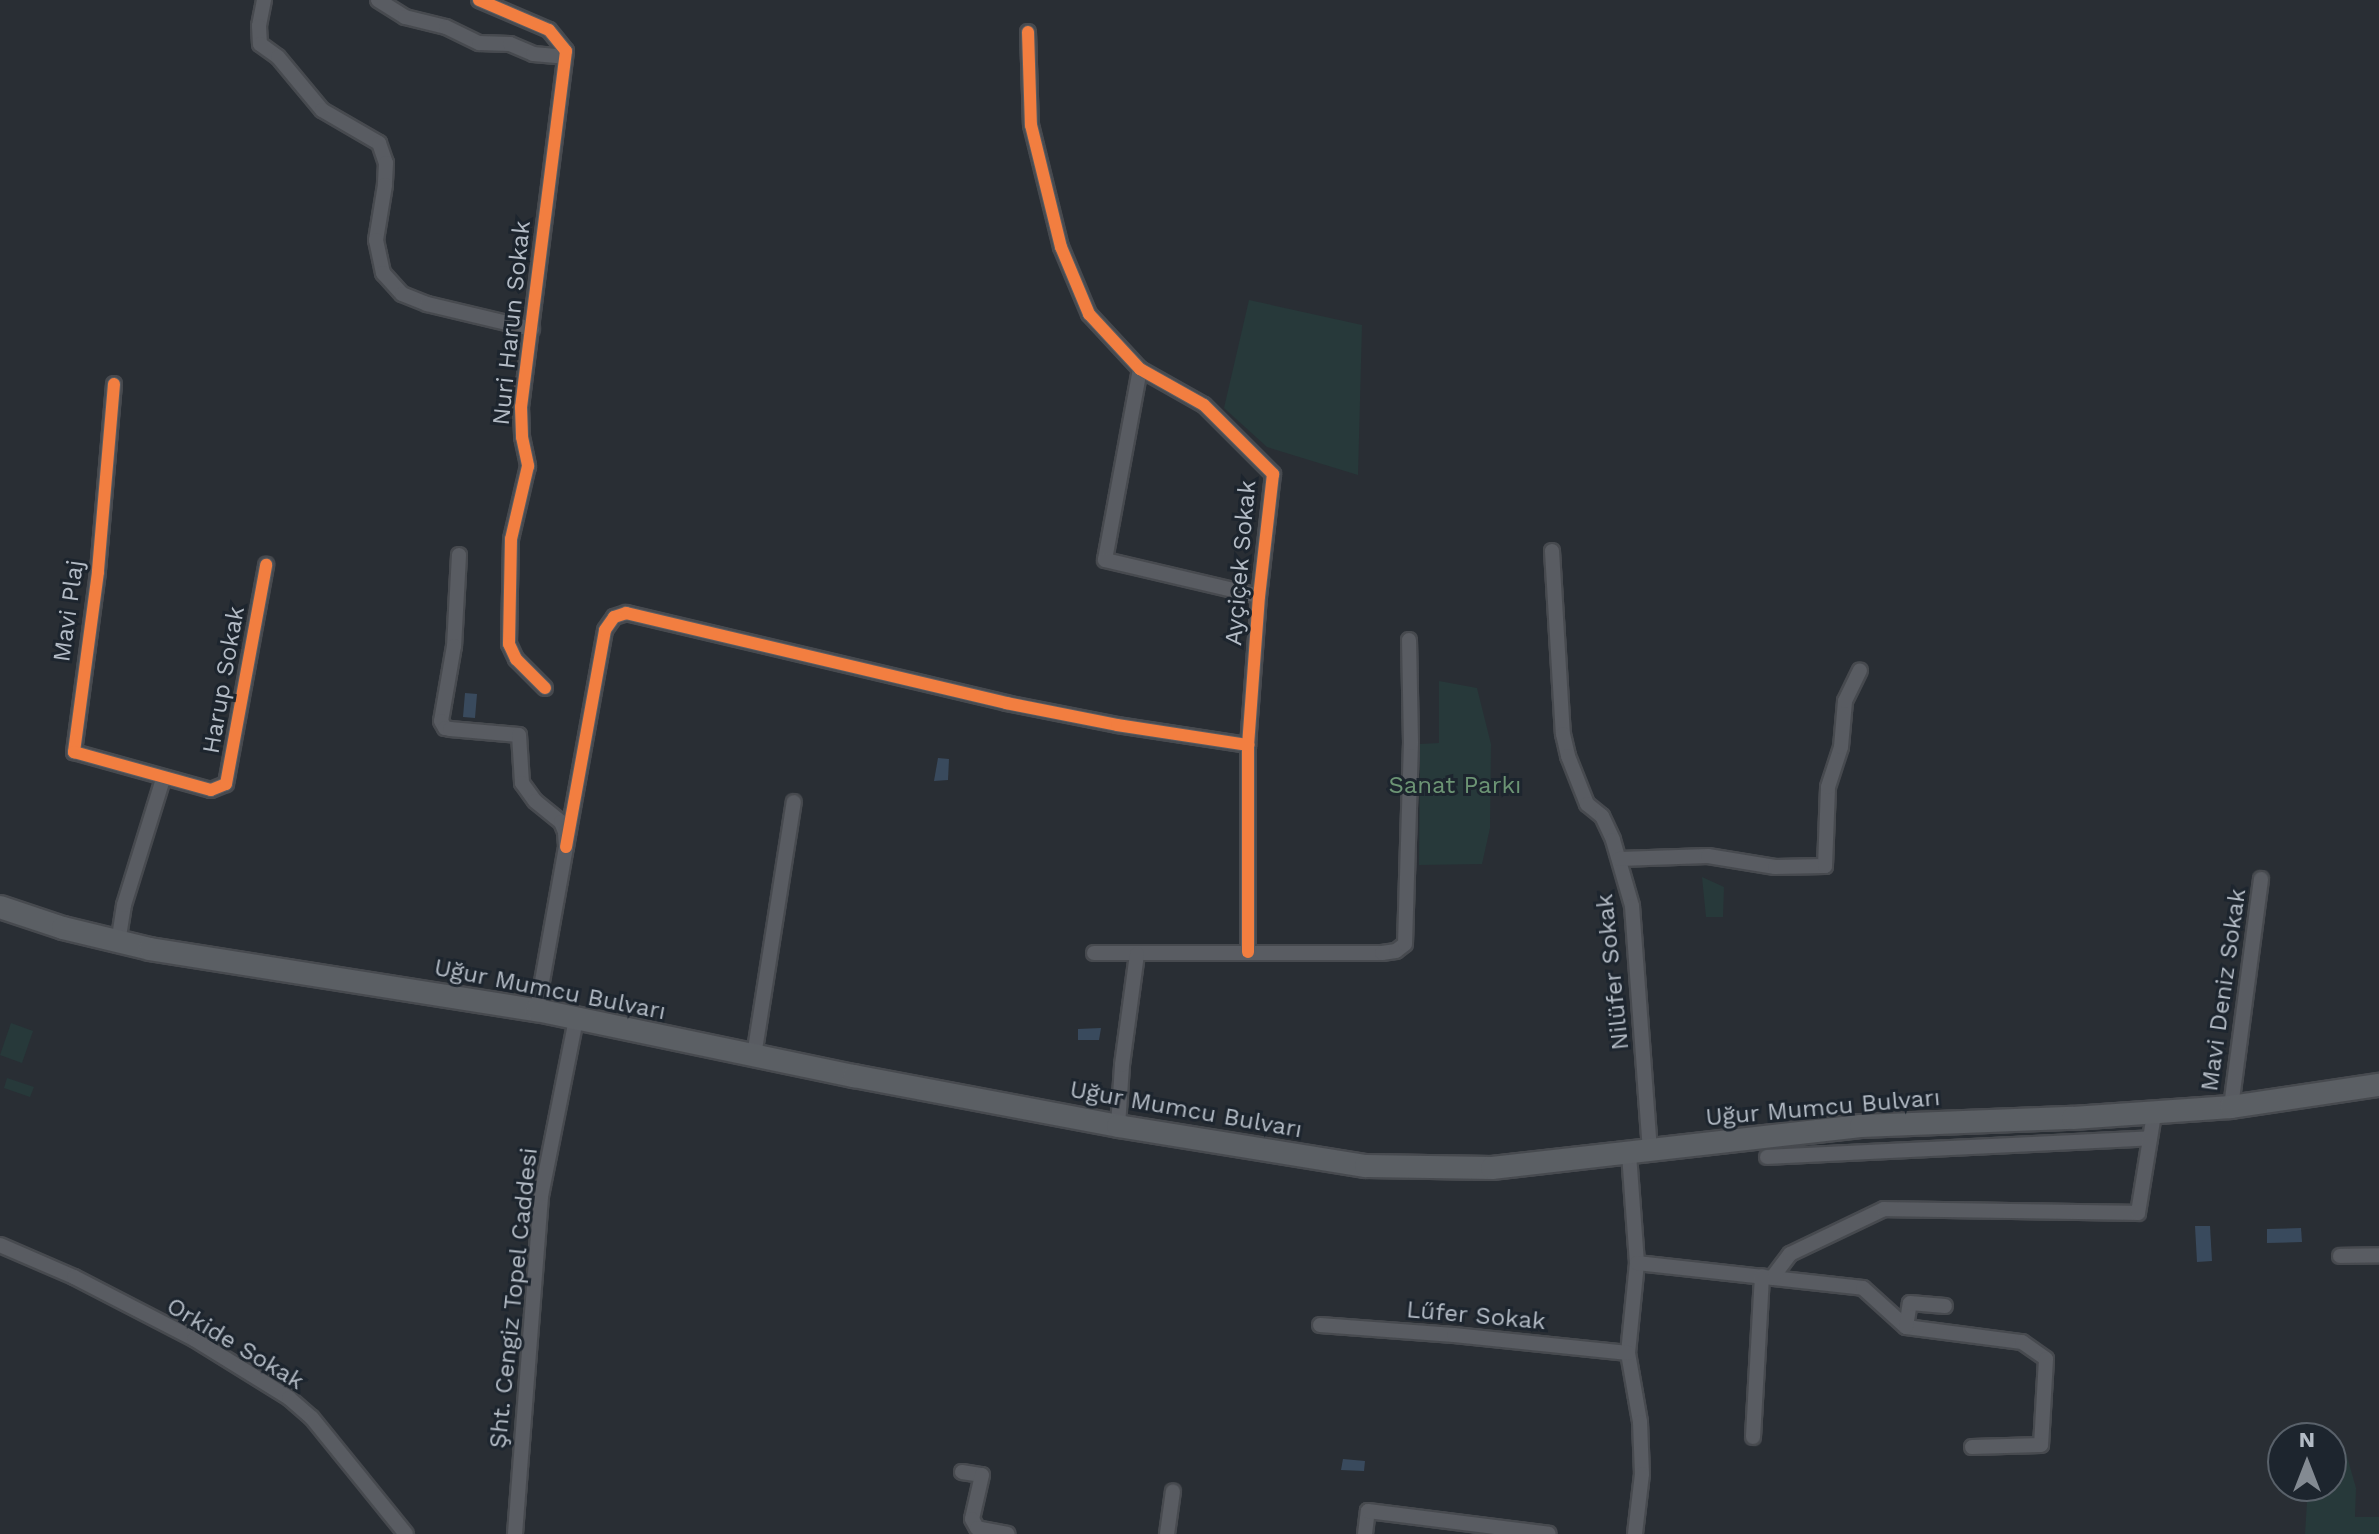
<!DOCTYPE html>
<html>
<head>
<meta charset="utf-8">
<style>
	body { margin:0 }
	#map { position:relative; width:2379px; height:1534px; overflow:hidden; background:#292e34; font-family:"Work Sans",sans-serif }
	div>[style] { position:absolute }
	.green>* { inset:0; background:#27393a }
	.water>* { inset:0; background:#394a5d }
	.roads { filter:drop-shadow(2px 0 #474a4f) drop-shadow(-2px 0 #474a4f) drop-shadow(0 2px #474a4f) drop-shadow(0 -2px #474a4f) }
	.minor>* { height:14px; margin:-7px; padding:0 7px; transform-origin:7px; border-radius:7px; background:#595c62 }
	.primary>* { height:22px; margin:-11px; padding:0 11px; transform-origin:11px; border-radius:11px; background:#5b5f64 }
	.cycleway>* { height:12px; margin:-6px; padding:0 6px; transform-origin:6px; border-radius:6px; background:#f27e40 }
	span { translate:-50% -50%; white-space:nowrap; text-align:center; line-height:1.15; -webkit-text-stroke:6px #1d252e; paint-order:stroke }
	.street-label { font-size:24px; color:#b3bbc5 }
	.park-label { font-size:24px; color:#6c9474 }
	.north { position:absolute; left:2267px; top:1422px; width:80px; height:80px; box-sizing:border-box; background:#1d252e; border:2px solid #59616a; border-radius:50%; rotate:0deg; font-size:22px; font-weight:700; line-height:32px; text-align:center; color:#b3bbc5 }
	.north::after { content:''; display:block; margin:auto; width:28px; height:36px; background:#838a92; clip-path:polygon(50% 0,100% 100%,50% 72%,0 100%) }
</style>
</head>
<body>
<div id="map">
	<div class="green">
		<div style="clip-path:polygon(1249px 300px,1362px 325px,1358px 475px,1267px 447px,1224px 408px)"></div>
		<div style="clip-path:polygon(1439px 681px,1477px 688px,1491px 744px,1490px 828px,1482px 864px,1419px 865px,1420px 744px,1439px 743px)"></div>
		<div style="clip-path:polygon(1702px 877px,1724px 887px,1723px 917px,1706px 917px)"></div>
		<div style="clip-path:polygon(11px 1023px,33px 1031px,22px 1063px,0 1055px)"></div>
		<div style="clip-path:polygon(7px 1078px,34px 1087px,30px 1097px,4px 1088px)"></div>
		<div style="clip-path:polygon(2331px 1451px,2346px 1453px,2356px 1488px,2355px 1517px,2379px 1517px,2379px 1534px,2305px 1534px,2308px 1486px,2331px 1486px)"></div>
	</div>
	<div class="water">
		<div style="clip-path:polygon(465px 693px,477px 694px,475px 718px,463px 717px)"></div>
		<div style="clip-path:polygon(938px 758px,949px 759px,948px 780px,934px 781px)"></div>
		<div style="clip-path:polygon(1101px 1028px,1099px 1040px,1078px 1040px,1078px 1029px)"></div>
		<div style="clip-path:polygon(2195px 1226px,2210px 1226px,2212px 1261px,2197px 1262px)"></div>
		<div style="clip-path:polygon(2301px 1228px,2302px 1242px,2267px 1243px,2267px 1229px)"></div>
		<div style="clip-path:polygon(1343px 1459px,1365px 1461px,1364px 1471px,1341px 1470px)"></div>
	</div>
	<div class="roads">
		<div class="minor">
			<div style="left:264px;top:0;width:26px;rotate:101deg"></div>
			<div style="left:259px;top:26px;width:18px;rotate:87deg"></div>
			<div style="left:260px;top:44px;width:22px;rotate:36deg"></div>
			<div style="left:278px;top:57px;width:69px;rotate:50.3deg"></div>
			<div style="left:322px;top:110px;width:66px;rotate:30.1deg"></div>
			<div style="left:379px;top:143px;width:21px;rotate:71deg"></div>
			<div style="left:386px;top:163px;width:22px;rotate:93deg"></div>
			<div style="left:385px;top:185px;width:56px;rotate:99.3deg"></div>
			<div style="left:376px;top:240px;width:34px;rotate:78deg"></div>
			<div style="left:383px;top:273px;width:28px;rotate:48deg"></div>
			<div style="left:402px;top:294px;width:27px;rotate:22deg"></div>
			<div style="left:427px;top:304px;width:108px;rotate:13.4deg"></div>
			<div style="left:378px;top:0;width:32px;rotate:32deg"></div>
			<div style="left:405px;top:17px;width:42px;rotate:13.7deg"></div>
			<div style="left:446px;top:27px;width:37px;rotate:26deg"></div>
			<div style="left:479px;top:43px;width:31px;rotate:2deg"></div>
			<div style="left:510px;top:44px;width:25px;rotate:23deg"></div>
			<div style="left:533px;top:54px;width:32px;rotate:5deg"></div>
			<div style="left:479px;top:0;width:76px;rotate:23.2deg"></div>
			<div style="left:549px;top:30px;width:27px;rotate:51deg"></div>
			<div style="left:566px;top:51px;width:359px;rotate:97.2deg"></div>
			<div style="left:521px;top:407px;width:30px;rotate:88deg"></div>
			<div style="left:522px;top:437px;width:30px;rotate:78deg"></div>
			<div style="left:528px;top:466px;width:75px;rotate:103.1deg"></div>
			<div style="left:511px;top:539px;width:105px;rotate:91.1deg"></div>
			<div style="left:509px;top:644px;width:17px;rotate:65deg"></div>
			<div style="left:516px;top:659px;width:41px;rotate:45deg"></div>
			<div style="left:1028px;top:32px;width:93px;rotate:88.2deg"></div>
			<div style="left:1031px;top:125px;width:126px;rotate:76.2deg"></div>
			<div style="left:1061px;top:247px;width:73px;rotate:67.3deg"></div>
			<div style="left:1089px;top:314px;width:75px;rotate:47.2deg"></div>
			<div style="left:1140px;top:369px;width:73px;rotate:29.4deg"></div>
			<div style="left:1204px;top:405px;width:98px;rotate:45deg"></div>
			<div style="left:1273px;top:474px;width:123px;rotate:96.5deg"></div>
			<div style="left:1259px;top:596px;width:149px;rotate:94.2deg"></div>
			<div style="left:1248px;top:745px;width:207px;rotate:90deg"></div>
			<div style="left:1140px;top:369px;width:194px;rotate:100.4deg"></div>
			<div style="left:1105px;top:560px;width:158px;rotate:13.2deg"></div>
			<div style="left:114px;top:384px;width:189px;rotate:94.9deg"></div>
			<div style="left:98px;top:572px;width:182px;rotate:97.6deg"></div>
			<div style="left:74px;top:752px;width:142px;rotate:15.5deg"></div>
			<div style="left:211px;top:790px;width:16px;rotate:-22deg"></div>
			<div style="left:226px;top:784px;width:223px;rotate:-79.6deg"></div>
			<div style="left:1552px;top:551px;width:183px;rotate:86.6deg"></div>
			<div style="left:1563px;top:734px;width:23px;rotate:77deg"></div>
			<div style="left:1568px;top:756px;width:52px;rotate:68.4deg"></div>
			<div style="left:1587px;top:804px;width:19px;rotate:39deg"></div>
			<div style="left:1602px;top:816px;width:26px;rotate:65deg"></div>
			<div style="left:1613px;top:840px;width:69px;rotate:73.9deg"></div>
			<div style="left:1632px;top:906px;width:245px;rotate:85.8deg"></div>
			<div style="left:459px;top:555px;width:91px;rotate:93.1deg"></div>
			<div style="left:454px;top:646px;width:76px;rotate:99.8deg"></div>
			<div style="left:441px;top:721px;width:8px;rotate:60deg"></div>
			<div style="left:445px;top:728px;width:5px;rotate:11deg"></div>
			<div style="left:450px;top:729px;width:69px;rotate:5deg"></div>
			<div style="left:519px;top:735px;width:48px;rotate:86.4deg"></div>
			<div style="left:522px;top:783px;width:22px;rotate:54deg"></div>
			<div style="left:535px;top:801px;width:33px;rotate:39deg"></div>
			<div style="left:561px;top:822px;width:11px;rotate:68deg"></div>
			<div style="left:565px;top:832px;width:15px;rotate:86deg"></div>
			<div style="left:566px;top:847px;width:166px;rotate:100.1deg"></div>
			<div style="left:566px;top:847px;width:220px;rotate:-79.8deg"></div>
			<div style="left:605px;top:630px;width:16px;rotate:-55deg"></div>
			<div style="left:614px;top:617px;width:13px;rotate:-18deg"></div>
			<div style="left:626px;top:613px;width:391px;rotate:13.3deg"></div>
			<div style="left:1006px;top:703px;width:113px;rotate:11.2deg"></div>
			<div style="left:1117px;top:725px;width:133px;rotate:8.7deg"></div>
			<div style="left:1619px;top:859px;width:89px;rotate:-1.9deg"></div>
			<div style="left:1708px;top:856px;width:68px;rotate:9.3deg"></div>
			<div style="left:1775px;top:867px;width:50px;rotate:-1.1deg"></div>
			<div style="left:1825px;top:866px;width:79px;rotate:-87.8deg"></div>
			<div style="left:1828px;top:787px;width:42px;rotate:-72deg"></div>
			<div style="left:1841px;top:747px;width:46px;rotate:-85deg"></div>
			<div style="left:1845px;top:701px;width:34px;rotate:-64deg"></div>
			<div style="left:118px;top:943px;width:38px;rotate:-81deg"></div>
			<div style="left:124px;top:905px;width:132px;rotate:-72.8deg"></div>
			<div style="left:1094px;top:953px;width:288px"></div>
			<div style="left:1382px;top:953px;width:14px;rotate:-8deg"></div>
			<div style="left:1396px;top:951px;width:11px;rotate:-38deg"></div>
			<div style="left:1405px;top:944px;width:201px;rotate:-88.3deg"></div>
			<div style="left:1411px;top:743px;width:103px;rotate:-91.1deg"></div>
			<div style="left:754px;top:1056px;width:257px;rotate:-81.1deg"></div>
			<div style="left:2231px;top:1107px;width:230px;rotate:-82.5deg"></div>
			<div style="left:1118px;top:1126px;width:61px;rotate:-86.2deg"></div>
			<div style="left:1122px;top:1065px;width:112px;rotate:-82.3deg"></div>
			<div style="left:1629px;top:1154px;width:109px;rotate:85.8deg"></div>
			<div style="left:1637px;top:1263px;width:90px;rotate:95.7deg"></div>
			<div style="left:1628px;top:1353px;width:70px;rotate:80.1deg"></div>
			<div style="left:1640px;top:1422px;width:52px;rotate:87.8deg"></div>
			<div style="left:1642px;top:1474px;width:60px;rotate:96.7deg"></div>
			<div style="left:1767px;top:1157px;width:383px;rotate:-2.8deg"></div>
			<div style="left:0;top:1245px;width:81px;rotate:23.4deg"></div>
			<div style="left:74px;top:1277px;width:135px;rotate:27.3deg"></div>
			<div style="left:194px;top:1339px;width:112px;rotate:31.8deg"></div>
			<div style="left:289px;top:1398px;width:30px;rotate:41deg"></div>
			<div style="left:312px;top:1418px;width:149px;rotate:51deg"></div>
			<div style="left:2340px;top:1256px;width:39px;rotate:-1deg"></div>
			<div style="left:1637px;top:1263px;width:227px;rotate:6.3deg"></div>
			<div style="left:1863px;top:1288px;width:58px;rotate:42.2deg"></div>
			<div style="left:1906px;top:1327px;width:117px;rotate:7.4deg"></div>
			<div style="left:2022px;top:1342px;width:29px;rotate:35deg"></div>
			<div style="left:2046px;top:1359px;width:86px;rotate:93.3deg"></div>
			<div style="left:2041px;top:1445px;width:69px;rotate:178.3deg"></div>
			<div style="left:1772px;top:1278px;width:30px;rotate:-53deg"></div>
			<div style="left:1790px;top:1254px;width:104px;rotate:-25.6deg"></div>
			<div style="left:1884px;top:1209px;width:254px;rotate:0.9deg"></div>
			<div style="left:2138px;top:1213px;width:100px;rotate:-80.8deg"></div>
			<div style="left:1320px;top:1325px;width:134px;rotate:4.3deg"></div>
			<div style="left:1454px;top:1335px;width:175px;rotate:5.9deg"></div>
			<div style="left:1906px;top:1327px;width:24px;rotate:-81deg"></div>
			<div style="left:1910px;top:1303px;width:35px;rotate:5deg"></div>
			<div style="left:1753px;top:1437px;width:161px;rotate:-86.8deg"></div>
			<div style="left:962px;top:1472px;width:20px;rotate:9deg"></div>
			<div style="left:982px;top:1475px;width:45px;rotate:102.8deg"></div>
			<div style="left:972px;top:1519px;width:10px;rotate:61deg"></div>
			<div style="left:977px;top:1528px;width:31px;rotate:11deg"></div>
			<div style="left:515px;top:1534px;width:339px;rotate:-85.6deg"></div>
			<div style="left:541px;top:1196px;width:179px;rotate:-78.8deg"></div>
			<div style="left:1167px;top:1534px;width:43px;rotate:-82.1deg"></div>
			<div style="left:1365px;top:1534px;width:23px;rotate:-83deg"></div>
			<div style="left:1368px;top:1511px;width:182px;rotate:7.2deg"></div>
		</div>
		<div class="primary">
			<div style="left:0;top:907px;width:66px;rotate:18.4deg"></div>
			<div style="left:63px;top:928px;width:89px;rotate:13.6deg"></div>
			<div style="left:150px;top:949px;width:392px;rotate:9deg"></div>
			<div style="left:537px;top:1010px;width:324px;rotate:11.8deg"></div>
			<div style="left:854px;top:1076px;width:269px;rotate:10.7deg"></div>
			<div style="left:1118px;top:1126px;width:251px;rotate:9.2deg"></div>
			<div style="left:1366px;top:1166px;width:126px;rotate:0.9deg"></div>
			<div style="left:1492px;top:1168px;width:371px;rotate:-6.5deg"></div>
			<div style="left:1861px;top:1126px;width:212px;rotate:-2.2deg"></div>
			<div style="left:2073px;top:1118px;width:158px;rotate:-4deg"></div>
			<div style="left:2231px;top:1107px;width:150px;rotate:-8.5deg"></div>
		</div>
	</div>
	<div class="cycleway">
		<div style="left:479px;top:0;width:76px;rotate:23.2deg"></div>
		<div style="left:549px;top:30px;width:27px;rotate:51deg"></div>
		<div style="left:566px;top:51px;width:359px;rotate:97.2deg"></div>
		<div style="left:521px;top:407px;width:30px;rotate:88deg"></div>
		<div style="left:522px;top:437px;width:30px;rotate:78deg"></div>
		<div style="left:528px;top:466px;width:75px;rotate:103.1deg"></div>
		<div style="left:511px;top:539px;width:105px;rotate:91.1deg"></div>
		<div style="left:509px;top:644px;width:17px;rotate:65deg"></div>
		<div style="left:516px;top:659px;width:41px;rotate:45deg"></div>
		<div style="left:1028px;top:32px;width:93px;rotate:88.2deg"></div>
		<div style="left:1031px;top:125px;width:126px;rotate:76.2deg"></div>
		<div style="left:1061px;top:247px;width:73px;rotate:67.3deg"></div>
		<div style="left:1089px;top:314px;width:75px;rotate:47.2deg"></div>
		<div style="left:1140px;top:369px;width:73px;rotate:29.4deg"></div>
		<div style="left:1204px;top:405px;width:98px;rotate:45deg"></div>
		<div style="left:1273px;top:474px;width:123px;rotate:96.5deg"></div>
		<div style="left:1259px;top:596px;width:149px;rotate:94.2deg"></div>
		<div style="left:1248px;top:745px;width:207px;rotate:90deg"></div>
		<div style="left:114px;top:384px;width:189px;rotate:94.9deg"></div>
		<div style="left:98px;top:572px;width:182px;rotate:97.6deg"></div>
		<div style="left:74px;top:752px;width:142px;rotate:15.5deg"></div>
		<div style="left:211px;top:790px;width:16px;rotate:-22deg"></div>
		<div style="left:226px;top:784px;width:223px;rotate:-79.6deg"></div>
		<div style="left:566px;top:847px;width:220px;rotate:-79.8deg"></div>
		<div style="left:605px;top:630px;width:16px;rotate:-55deg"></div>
		<div style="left:614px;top:617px;width:13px;rotate:-18deg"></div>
		<div style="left:626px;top:613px;width:391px;rotate:13.3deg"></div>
		<div style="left:1006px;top:703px;width:113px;rotate:11.2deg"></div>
		<div style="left:1117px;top:725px;width:133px;rotate:8.7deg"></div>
	</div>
	<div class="street-label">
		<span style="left:512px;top:323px;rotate:-84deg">Nuri Harun Sokak</span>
		<span style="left:1241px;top:563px;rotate:-85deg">Ayçiçek Sokak</span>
		<span style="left:69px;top:611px;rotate:-82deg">Mavi Plaj</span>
		<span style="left:224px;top:680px;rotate:-80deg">Harup Sokak</span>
		<span style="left:1613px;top:972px;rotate:-96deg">Nilüfer Sokak</span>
		<span style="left:550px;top:990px;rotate:11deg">Uğur Mumcu Bulvarı</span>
		<span style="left:2224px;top:990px;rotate:-82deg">Mavi Deniz Sokak</span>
		<span style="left:1823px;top:1108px;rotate:-5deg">Uğur Mumcu Bulvarı</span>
		<span style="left:1186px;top:1110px;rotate:10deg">Uğur Mumcu Bulvarı</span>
		<span style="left:514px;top:1298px;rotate:-84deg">Şht. Cengiz Topel Caddesi</span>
		<span style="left:1476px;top:1316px;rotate:5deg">Lűfer Sokak</span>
		<span style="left:235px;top:1344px;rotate:31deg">Orkide Sokak</span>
	</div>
	<div class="park-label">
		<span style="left:1455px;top:786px">Sanat Parkı</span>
	</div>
	<div class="north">N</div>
</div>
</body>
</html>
